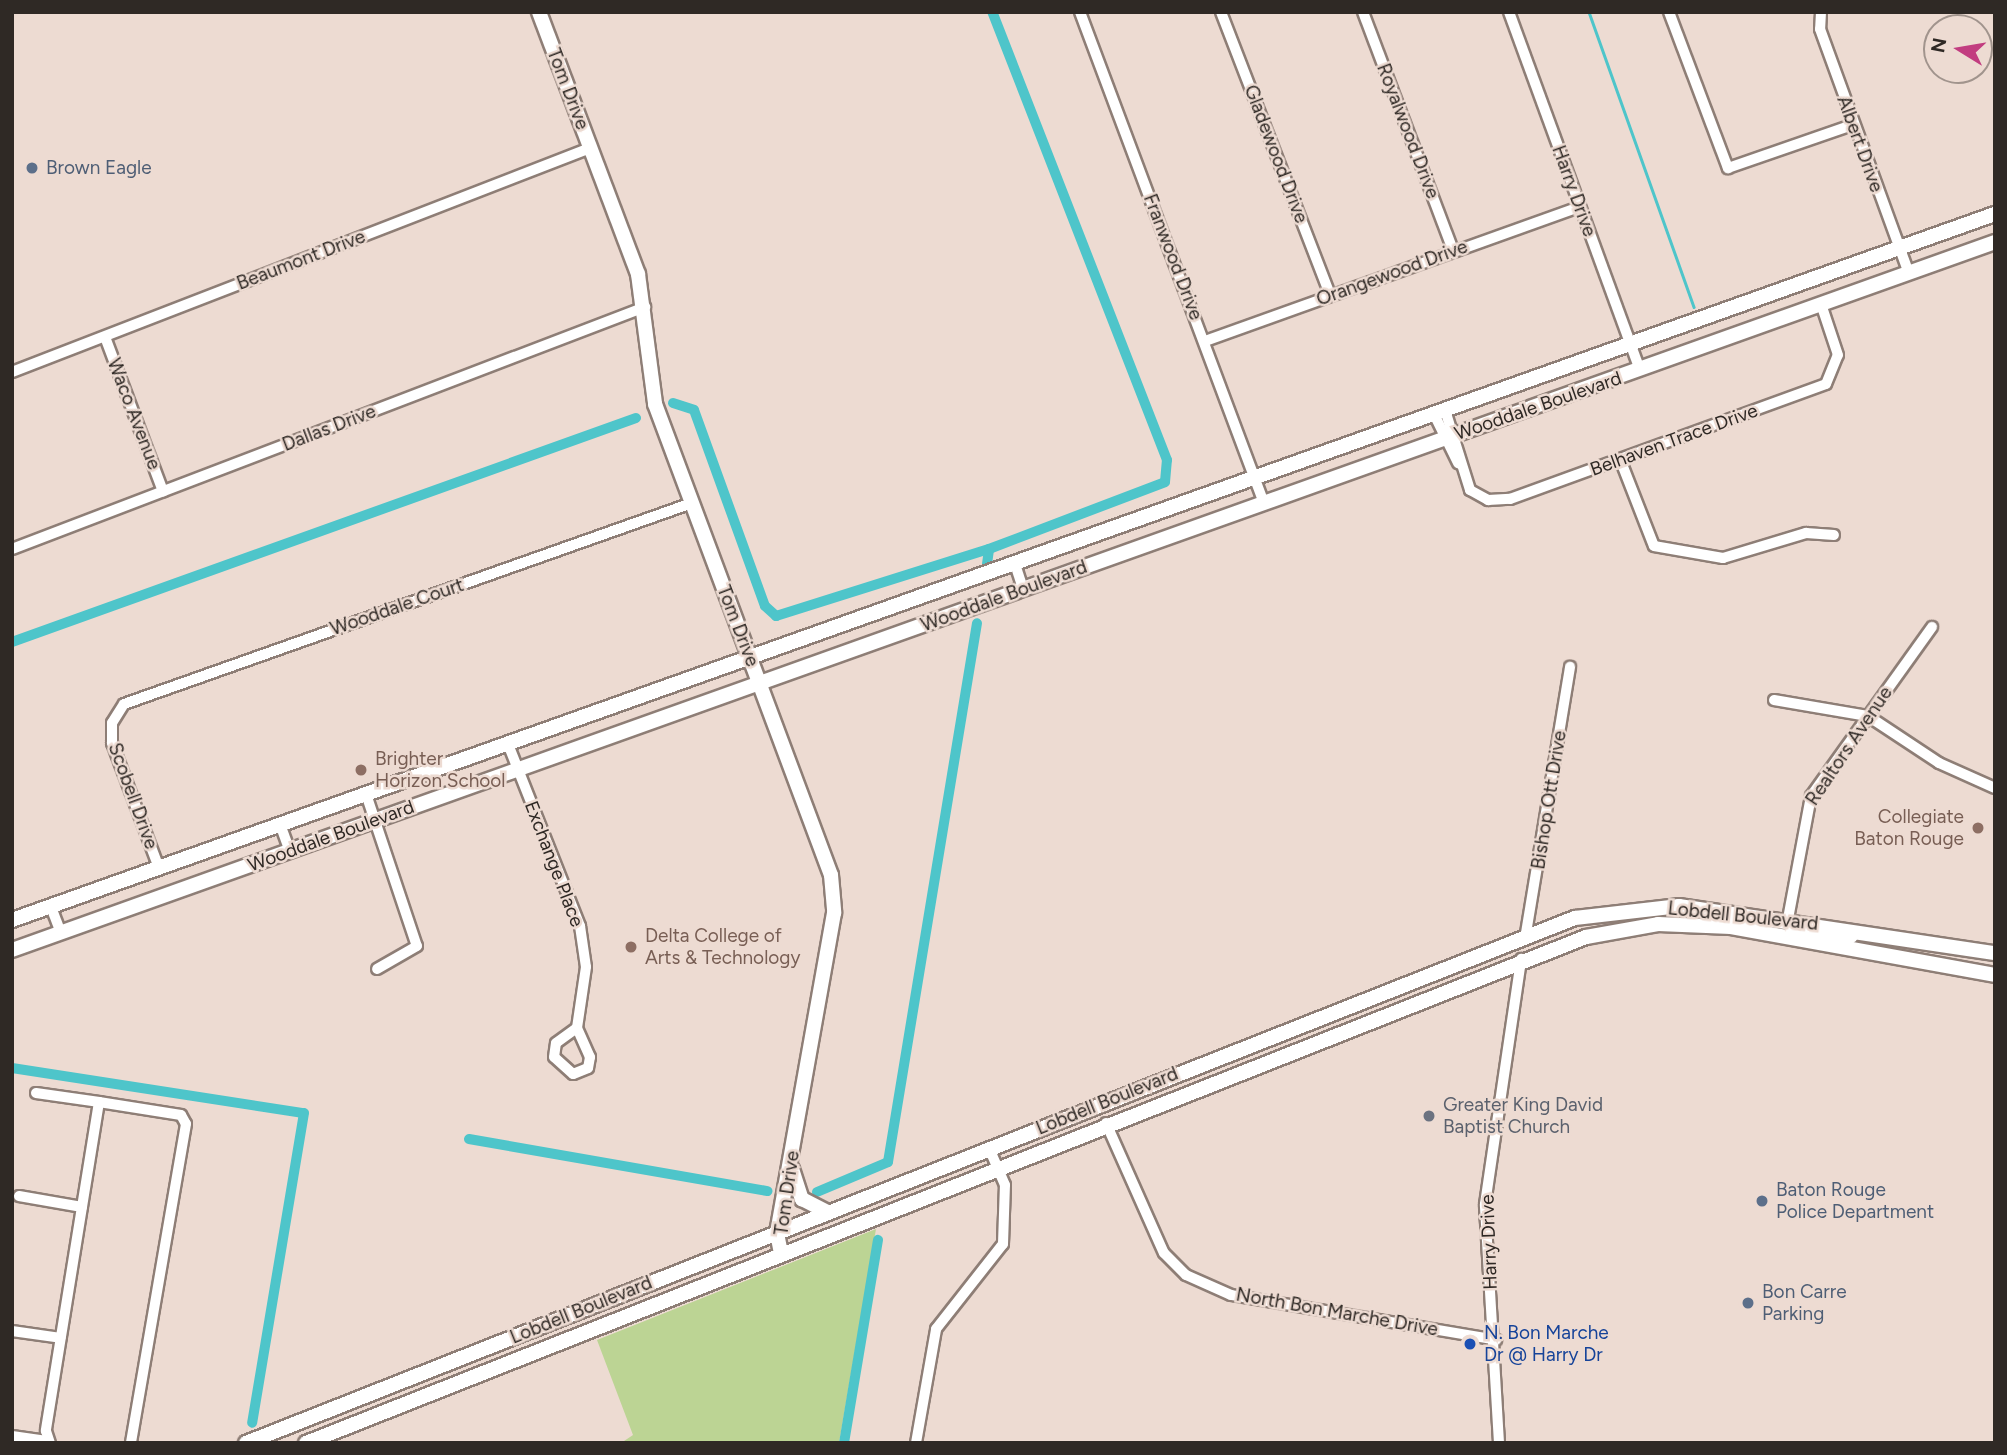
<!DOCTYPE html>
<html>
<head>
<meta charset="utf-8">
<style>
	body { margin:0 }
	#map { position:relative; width:2007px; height:1455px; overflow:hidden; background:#eddbd2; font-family:Figtree,sans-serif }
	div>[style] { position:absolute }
	.green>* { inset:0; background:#bcd494 }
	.stream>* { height:2.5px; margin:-1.25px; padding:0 1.25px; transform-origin:1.25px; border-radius:1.25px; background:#4ec5ca }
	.canal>* { height:10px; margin:-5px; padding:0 5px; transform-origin:5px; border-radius:5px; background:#4ec5ca }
	.roads { filter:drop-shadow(2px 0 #8e7e76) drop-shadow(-2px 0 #8e7e76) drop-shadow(0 2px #8e7e76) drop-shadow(0 -2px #8e7e76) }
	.street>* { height:10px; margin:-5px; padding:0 5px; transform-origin:5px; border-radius:5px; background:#fff }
	.secondary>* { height:14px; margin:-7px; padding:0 7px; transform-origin:7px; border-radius:7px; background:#fff }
	.dots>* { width:19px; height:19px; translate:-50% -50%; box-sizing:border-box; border:4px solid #eddbd2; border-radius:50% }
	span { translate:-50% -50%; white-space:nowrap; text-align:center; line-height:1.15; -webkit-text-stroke:5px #eddbd2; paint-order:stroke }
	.street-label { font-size:19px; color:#2f2925 }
	.service-label { font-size:19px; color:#4e5e75 }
	.left { translate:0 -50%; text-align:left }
	.education-label { font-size:19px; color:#785e54 }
	.right { translate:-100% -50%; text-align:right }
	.worship-label { font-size:19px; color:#5b616d }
	.transit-label { font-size:19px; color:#164399 }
	.frame { position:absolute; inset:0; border:14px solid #2f2925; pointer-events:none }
	.north { position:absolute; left:1923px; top:14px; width:70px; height:70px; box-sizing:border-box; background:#eddbd2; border:2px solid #a1948d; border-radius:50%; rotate:281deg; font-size:19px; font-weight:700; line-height:28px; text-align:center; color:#2f2925 }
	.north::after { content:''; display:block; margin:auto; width:24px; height:32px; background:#c23d80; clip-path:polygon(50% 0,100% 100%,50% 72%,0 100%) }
</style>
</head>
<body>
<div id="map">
	<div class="green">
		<div style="clip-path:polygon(876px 1229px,839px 1443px,621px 1443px,633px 1435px,597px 1340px)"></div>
	</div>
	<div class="stream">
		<div style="left:1589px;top:12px;width:313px;rotate:70.4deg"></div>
	</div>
	<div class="canal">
		<div style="left:673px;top:403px;width:22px;rotate:18deg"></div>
		<div style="left:694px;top:410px;width:208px;rotate:70.1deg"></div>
		<div style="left:765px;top:606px;width:15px;rotate:42deg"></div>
		<div style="left:776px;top:616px;width:223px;rotate:-17.5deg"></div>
		<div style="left:989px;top:549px;width:188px;rotate:-20.8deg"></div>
		<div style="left:1165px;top:482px;width:22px;rotate:-85deg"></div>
		<div style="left:1167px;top:460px;width:481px;rotate:-111.3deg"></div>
		<div style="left:987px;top:564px;width:15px;rotate:-82deg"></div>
		<div style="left:12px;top:642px;width:663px;rotate:-19.75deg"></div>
		<div style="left:12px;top:1068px;width:295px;rotate:8.8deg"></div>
		<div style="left:304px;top:1113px;width:314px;rotate:99.5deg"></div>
		<div style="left:469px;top:1139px;width:303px;rotate:9.9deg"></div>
		<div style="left:817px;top:1192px;width:77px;rotate:-22.9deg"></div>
		<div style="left:888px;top:1162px;width:546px;rotate:-80.62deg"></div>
		<div style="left:844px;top:1443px;width:206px;rotate:-80.5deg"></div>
	</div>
	<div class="roads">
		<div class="street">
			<div style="left:1080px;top:12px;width:524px;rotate:69.46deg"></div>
			<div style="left:1221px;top:12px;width:303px;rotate:68.9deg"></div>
			<div style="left:1363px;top:12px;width:254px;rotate:69.3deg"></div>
			<div style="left:1509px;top:12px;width:381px;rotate:69.9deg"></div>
			<div style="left:1669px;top:12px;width:167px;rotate:69.3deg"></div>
			<div style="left:1728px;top:168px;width:131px;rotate:-19.1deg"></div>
			<div style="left:1821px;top:12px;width:17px;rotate:93deg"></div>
			<div style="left:1820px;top:29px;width:260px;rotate:70deg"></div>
			<div style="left:105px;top:337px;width:165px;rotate:69.4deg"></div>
			<div style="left:1205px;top:341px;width:398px;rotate:-19.7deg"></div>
			<div style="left:12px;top:372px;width:620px;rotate:-21.18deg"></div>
			<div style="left:1445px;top:410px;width:84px;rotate:72.6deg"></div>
			<div style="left:1470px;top:490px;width:21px;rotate:29deg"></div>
			<div style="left:1488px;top:500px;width:22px;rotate:-3deg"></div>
			<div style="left:1510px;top:499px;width:336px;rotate:-20deg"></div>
			<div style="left:1826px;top:384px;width:31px;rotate:-68deg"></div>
			<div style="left:1838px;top:355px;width:54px;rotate:-108.4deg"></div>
			<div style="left:1434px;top:414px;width:55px;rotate:63.9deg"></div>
			<div style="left:1620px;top:459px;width:93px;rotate:68.7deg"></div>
			<div style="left:1654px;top:546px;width:70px;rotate:9.9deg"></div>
			<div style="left:1723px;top:558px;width:87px;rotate:-16.8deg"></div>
			<div style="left:1806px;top:533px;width:28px;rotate:4deg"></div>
			<div style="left:12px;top:549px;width:678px;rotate:-20.92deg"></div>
			<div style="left:1015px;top:564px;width:26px;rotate:72deg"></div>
			<div style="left:1774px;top:700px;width:95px;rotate:9.7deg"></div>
			<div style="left:1868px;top:716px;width:85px;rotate:33.5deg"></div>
			<div style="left:1939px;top:763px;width:61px;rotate:24.1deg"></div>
			<div style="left:508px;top:744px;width:196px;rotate:68.4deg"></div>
			<div style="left:580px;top:926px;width:41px;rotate:81.7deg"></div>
			<div style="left:586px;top:967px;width:62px;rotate:98.4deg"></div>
			<div style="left:577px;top:1028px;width:32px;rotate:66deg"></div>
			<div style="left:590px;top:1057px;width:11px;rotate:100deg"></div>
			<div style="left:588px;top:1068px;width:16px;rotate:158deg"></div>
			<div style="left:573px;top:1074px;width:25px;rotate:-138deg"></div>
			<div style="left:554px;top:1057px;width:14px;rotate:-82deg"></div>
			<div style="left:556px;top:1043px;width:26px;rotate:-36deg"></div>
			<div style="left:366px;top:794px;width:160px;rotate:71.5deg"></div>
			<div style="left:417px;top:946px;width:46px;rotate:150.1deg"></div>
			<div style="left:280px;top:824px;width:29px;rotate:70deg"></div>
			<div style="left:159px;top:868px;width:134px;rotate:-110.6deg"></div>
			<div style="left:112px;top:743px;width:20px;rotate:-90deg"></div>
			<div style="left:112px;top:723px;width:22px;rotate:-58deg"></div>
			<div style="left:124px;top:704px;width:603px;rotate:-19.49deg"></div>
			<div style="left:51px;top:907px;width:28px;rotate:69deg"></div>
			<div style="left:1788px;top:919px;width:125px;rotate:-79.4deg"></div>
			<div style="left:1811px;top:796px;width:208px;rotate:-54.4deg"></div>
			<div style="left:1526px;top:933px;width:270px;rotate:-80.6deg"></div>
			<div style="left:36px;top:1093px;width:64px;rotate:8.1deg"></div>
			<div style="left:99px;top:1102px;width:333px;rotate:99.2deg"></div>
			<div style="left:46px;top:1431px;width:13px;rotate:72deg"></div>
			<div style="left:99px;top:1102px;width:83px;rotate:9deg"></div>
			<div style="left:181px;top:1115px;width:10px;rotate:61deg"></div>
			<div style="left:186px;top:1124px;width:324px;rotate:99.8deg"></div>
			<div style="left:1106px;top:1123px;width:142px;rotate:66deg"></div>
			<div style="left:1164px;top:1253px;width:31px;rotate:45deg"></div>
			<div style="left:1186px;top:1275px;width:49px;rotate:24deg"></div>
			<div style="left:1231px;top:1295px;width:269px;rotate:9.6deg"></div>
			<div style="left:19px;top:1196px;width:64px;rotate:9.9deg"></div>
			<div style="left:12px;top:1331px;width:49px;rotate:8.1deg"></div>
			<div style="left:12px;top:1436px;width:37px;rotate:8deg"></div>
			<div style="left:916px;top:1443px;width:116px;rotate:-80deg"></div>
			<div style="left:936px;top:1329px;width:108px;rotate:-51.8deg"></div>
			<div style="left:1003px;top:1244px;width:59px;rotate:-88.1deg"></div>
			<div style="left:1005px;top:1185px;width:40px;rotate:-113.4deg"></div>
			<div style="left:1499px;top:1443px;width:239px;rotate:-93.4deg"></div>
			<div style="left:1485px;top:1204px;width:248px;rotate:-81.6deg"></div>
		</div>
		<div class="secondary">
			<div style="left:539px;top:12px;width:280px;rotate:69.3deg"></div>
			<div style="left:638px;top:274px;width:131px;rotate:82.5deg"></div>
			<div style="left:655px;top:404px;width:503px;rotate:69.51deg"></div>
			<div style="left:831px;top:875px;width:38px;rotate:85deg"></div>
			<div style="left:834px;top:913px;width:325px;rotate:100.1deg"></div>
			<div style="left:777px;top:1233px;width:20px;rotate:79deg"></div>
			<div style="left:12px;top:920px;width:2105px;rotate:-19.6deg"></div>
			<div style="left:1791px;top:933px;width:60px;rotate:2.9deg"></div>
			<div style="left:12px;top:950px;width:2106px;rotate:-19.65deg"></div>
			<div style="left:792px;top:1169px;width:32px;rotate:72deg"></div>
			<div style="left:802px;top:1199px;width:29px;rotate:27deg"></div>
			<div style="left:246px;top:1443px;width:1429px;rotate:-21.56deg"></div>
			<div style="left:1575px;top:918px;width:105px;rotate:-6.6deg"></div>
			<div style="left:1679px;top:906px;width:319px;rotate:8.5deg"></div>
			<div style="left:306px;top:1443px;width:1376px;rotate:-21.57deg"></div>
			<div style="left:1586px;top:937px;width:73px;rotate:-10.2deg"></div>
			<div style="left:1658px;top:924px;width:73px;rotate:2.4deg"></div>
			<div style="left:1731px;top:927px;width:268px;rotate:10.3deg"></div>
		</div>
	</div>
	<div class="dots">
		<div style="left:32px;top:168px;background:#5c6f8a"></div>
		<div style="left:361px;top:770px;background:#8d6e63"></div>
		<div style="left:1978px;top:828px;background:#8d6e63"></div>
		<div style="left:631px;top:947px;background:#8d6e63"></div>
		<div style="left:1429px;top:1116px;background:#6b7280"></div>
		<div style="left:1762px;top:1201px;background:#5c6f8a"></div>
		<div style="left:1748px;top:1303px;background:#5c6f8a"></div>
		<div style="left:1470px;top:1344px;background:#1a4fb4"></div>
	</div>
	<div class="street-label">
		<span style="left:568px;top:89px;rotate:69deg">Tom Drive</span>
		<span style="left:1408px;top:131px;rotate:69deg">Royalwood Drive</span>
		<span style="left:1860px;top:144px;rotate:70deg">Albert Drive</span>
		<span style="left:1276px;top:154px;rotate:69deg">Gladewood Drive</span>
		<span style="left:1574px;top:191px;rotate:70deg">Harry Drive</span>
		<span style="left:1173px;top:257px;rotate:69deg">Franwood Drive</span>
		<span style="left:301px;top:260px;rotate:-21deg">Beaumont Drive</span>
		<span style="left:1392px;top:273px;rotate:-20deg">Orangewood Drive</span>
		<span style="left:1538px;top:406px;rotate:-19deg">Wooddale Boulevard</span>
		<span style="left:134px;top:414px;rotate:69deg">Waco Avenue</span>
		<span style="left:329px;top:428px;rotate:-21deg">Dallas Drive</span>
		<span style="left:1674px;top:440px;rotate:-20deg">Belhaven Trace Drive</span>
		<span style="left:1004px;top:596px;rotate:-20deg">Wooddale Boulevard</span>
		<span style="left:397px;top:607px;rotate:-19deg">Wooddale Court</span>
		<span style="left:738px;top:626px;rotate:69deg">Tom Drive</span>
		<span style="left:1849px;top:746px;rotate:-56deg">Realtors Avenue</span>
		<span style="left:133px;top:796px;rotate:70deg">Scobell Drive</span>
		<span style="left:1549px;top:800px;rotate:-81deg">Bishop Ott Drive</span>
		<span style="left:331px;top:836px;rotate:-20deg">Wooddale Boulevard</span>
		<span style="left:554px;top:864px;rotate:69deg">Exchange Place</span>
		<span style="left:1743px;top:916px;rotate:6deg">Lobdell Boulevard</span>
		<span style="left:1107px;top:1101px;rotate:-22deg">Lobdell Boulevard</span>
		<span style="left:787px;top:1193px;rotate:-82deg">Tom Drive</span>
		<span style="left:1489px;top:1242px;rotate:-92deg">Harry Drive</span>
		<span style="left:581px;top:1310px;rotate:-22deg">Lobdell Boulevard</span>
		<span style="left:1337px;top:1312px;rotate:10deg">North Bon Marche Drive</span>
	</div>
	<div class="service-label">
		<span class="left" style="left:46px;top:168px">Brown Eagle</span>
		<span class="left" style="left:1776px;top:1201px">Baton Rouge<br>Police Department</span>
		<span class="left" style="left:1762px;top:1303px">Bon Carre<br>Parking</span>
	</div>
	<div class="education-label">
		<span class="left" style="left:375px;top:770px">Brighter<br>Horizon School</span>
		<span class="right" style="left:1964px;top:828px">Collegiate<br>Baton Rouge</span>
		<span class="left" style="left:645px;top:947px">Delta College of<br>Arts &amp; Technology</span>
	</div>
	<div class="worship-label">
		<span class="left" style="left:1443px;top:1116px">Greater King David<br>Baptist Church</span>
	</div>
	<div class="transit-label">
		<span class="left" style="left:1484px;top:1344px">N. Bon Marche<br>Dr @ Harry Dr</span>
	</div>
	<div class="frame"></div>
	<div class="north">N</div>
</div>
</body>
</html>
